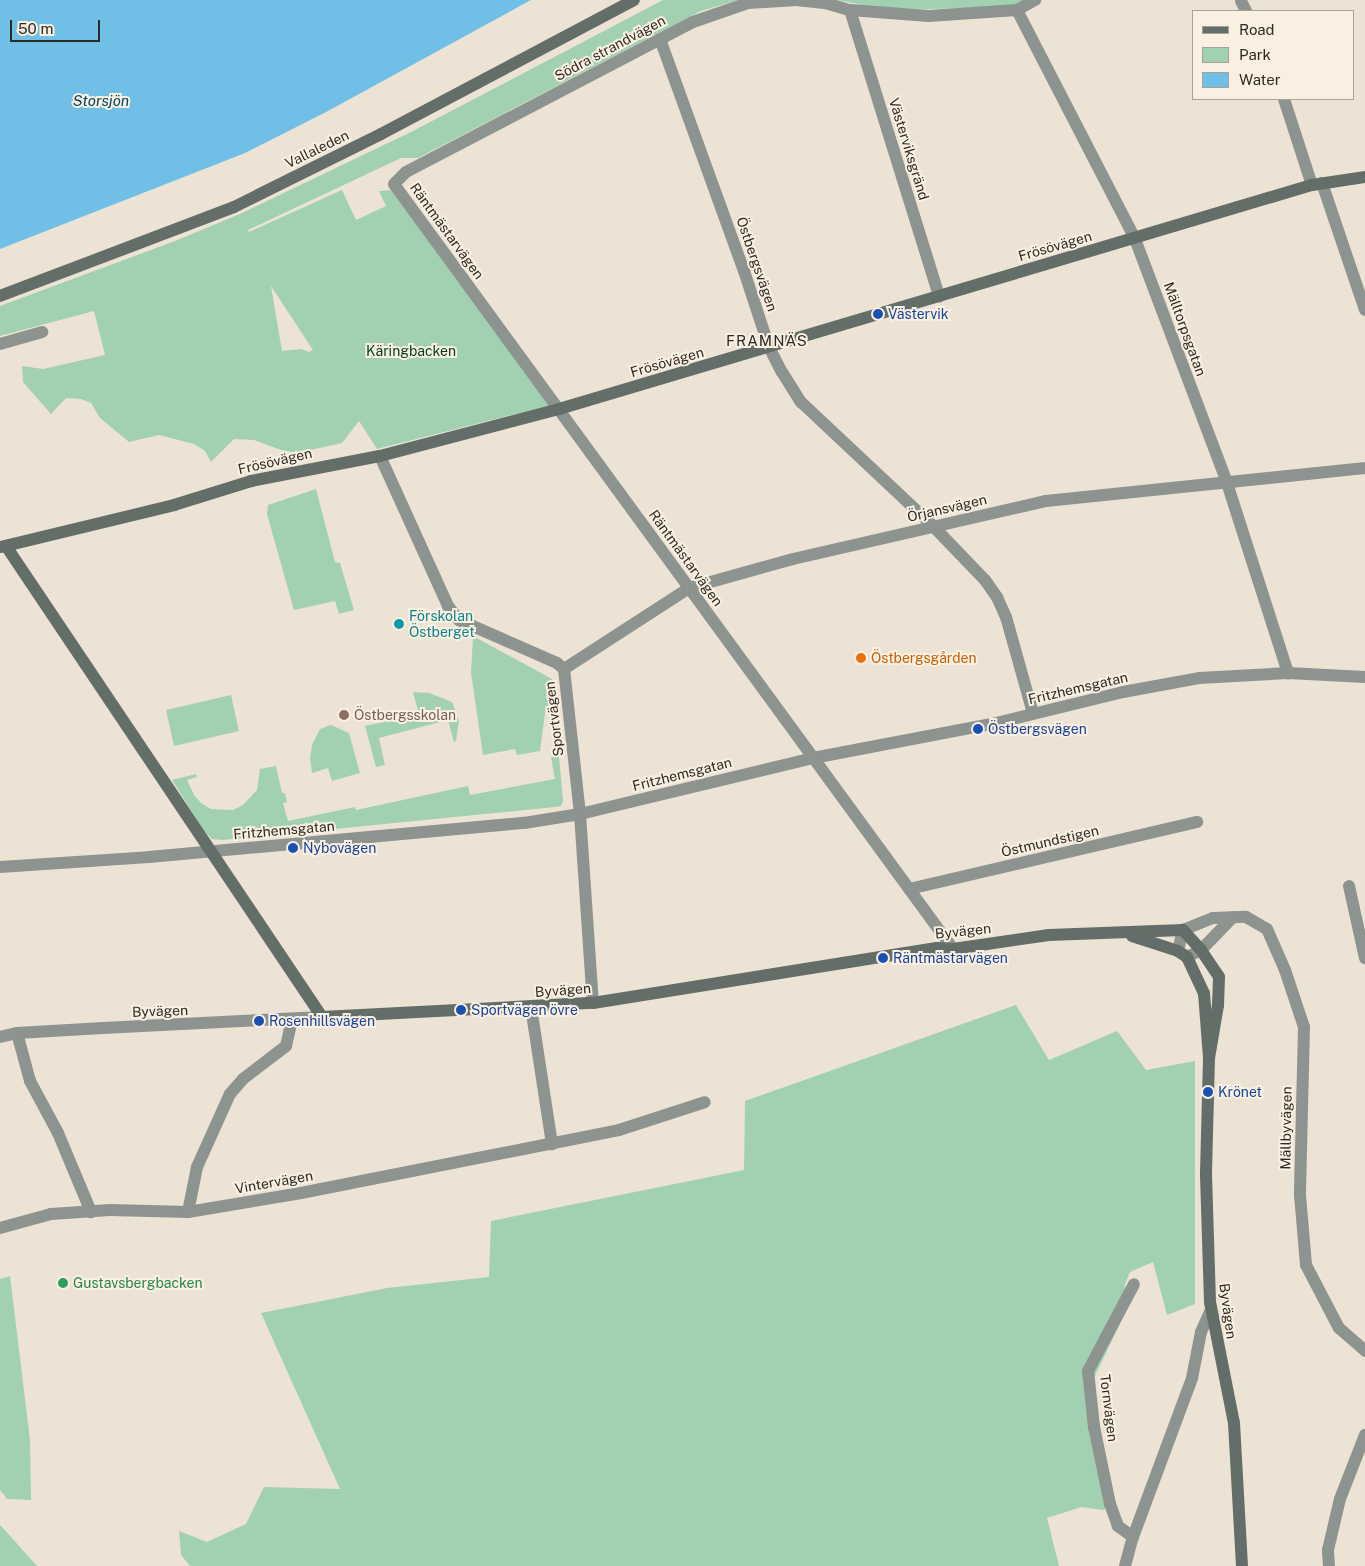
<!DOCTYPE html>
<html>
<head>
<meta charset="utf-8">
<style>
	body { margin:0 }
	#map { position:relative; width:1365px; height:1566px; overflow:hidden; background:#ede3d4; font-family:"Public Sans",sans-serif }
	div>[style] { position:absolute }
	.green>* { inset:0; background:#a1d1b1 }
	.water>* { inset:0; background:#6fbfe7 }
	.street>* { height:12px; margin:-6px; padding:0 6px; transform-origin:6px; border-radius:6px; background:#8d9490 }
	.secondary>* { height:12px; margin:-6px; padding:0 6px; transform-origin:6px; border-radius:6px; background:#646e68 }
	.dots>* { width:14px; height:14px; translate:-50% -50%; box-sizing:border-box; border:2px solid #faf0e1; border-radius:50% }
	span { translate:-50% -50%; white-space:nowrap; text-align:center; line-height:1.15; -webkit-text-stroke:4px #faf0e1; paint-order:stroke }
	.street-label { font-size:14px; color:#2e2a25 }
	.transit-label { font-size:14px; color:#164399 }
	.left { translate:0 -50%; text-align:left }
	.park-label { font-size:14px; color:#013c1f }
	.culture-label { font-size:14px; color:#0d838f }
	.food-label { font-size:14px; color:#c56008 }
	.education-label { font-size:14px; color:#785e54 }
	.leisure-label { font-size:14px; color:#27864d }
	.water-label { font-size:15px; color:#004661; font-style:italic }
	.neighbourhood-label { font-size:15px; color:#2e2a25; letter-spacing:1px }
	.legend { position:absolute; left:1192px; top:10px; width:162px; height:90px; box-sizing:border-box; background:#faf0e1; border:1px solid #a8a196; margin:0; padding:6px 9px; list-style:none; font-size:15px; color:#2e2a25 }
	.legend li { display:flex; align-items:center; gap:10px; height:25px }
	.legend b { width:25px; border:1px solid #a8a196 }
	.scale { position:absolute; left:10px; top:20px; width:90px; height:22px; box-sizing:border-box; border:2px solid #2e2a25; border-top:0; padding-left:6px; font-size:15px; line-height:18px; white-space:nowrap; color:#2e2a25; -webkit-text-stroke:4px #faf0e1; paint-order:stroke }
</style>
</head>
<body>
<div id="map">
	<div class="green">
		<div style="clip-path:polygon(evenodd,663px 0,738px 0,701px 11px,418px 158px,401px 158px,248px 230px,249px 232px,342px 190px,356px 220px,386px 206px,379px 191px,395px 190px,551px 405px,377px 449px,359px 421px,342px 443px,297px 453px,281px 450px,254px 440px,234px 439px,211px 462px,205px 451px,194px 444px,159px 435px,129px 442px,100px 418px,91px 403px,81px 399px,66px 398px,51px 414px,23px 382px,22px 366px,43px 369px,105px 355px,94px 311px,0 336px,0 306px,175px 241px,240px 214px,413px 131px,663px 0,271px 286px,313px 350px,309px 352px,301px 349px,282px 351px,271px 286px)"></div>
		<div style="clip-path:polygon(837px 0,1026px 0,1015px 5px,972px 8px,926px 9px,878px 8px)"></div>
		<div style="clip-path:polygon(316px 489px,335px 562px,340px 563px,354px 610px,339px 614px,335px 601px,294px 610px,267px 514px,268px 505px)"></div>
		<div style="clip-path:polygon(473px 636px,552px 679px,556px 704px,546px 706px,540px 751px,517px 755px,515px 749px,483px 755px,471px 673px)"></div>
		<div style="clip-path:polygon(413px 692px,429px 693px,452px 702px,459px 721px,456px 741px,454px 742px,448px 720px,379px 738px,385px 765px,376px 767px,365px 726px,398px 719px,418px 711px)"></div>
		<div style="clip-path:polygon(231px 695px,239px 731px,174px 746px,166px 710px)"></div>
		<div style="clip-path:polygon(331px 725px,349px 733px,360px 773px,332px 781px,328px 768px,312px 773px,310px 758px,312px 745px,320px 729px)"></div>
		<div style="clip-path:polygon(559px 756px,563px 801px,561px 806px,555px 807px,223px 840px,212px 839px,204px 831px,172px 780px,196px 774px,197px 777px,187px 780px,194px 795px,201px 803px,211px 809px,233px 810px,243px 805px,257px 790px,260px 769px,276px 766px,282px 793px,285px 793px,287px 802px,283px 803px,288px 821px,355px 807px,356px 810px,468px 786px,470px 795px,555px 779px,551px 757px)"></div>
		<div style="clip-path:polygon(1016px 1005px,1049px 1060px,1117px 1031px,1146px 1070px,1195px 1061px,1195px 1304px,1167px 1315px,1153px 1262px,1130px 1272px,1125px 1284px,1123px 1299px,1126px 1311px,1092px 1382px,1114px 1505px,1103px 1510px,1081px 1507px,1047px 1518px,1059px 1566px,190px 1566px,181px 1555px,179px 1531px,207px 1542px,246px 1524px,264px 1487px,340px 1489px,261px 1313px,387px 1288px,489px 1277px,491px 1221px,744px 1170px,745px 1101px)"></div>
		<div style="clip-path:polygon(10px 1276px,30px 1440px,31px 1500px,7px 1499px,0 1490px,0 1279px)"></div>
		<div style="clip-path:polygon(0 1525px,3px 1528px,37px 1566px,0 1566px)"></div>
	</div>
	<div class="water">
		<div style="clip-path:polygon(0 0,531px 0,328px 111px,245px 153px,0 249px)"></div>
	</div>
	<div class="street">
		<div style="left:1241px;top:1px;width:11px;rotate:63deg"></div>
		<div style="left:850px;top:10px;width:300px;rotate:72.7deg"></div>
		<div style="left:1017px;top:10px;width:258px;rotate:62.7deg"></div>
		<div style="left:1135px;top:239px;width:261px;rotate:69.3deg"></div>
		<div style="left:1227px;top:483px;width:200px;rotate:72.2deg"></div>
		<div style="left:660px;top:39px;width:247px;rotate:70.1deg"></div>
		<div style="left:744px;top:271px;width:80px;rotate:71.8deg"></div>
		<div style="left:769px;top:347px;width:28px;rotate:63deg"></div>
		<div style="left:782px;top:372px;width:36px;rotate:58deg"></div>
		<div style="left:801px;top:402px;width:181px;rotate:43.2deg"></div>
		<div style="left:933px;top:526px;width:75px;rotate:46.1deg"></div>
		<div style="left:985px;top:580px;width:21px;rotate:55deg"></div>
		<div style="left:997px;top:597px;width:22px;rotate:66deg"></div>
		<div style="left:1006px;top:617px;width:100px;rotate:74.3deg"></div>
		<div style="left:1284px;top:99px;width:90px;rotate:72deg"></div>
		<div style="left:1322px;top:183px;width:134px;rotate:71.3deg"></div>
		<div style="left:0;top:344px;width:44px;rotate:-15.9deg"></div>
		<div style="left:380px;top:456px;width:165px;rotate:65.6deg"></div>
		<div style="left:448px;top:606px;width:18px;rotate:52deg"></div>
		<div style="left:459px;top:620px;width:107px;rotate:23.7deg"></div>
		<div style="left:557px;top:663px;width:9px;rotate:41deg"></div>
		<div style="left:564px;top:669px;width:146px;rotate:83.7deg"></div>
		<div style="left:580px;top:814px;width:189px;rotate:86.1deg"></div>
		<div style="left:564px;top:669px;width:149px;rotate:-32.9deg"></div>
		<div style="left:689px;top:588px;width:108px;rotate:-15.6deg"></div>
		<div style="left:793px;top:559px;width:260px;rotate:-12.9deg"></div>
		<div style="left:1046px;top:501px;width:321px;rotate:-5.9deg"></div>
		<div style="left:0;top:867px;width:149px;rotate:-3.8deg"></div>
		<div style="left:149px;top:857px;width:377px;rotate:-5.2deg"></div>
		<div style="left:524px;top:823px;width:57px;rotate:-9.1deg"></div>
		<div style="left:580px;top:814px;width:240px;rotate:-13.5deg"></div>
		<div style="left:813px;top:758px;width:182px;rotate:-10.8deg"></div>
		<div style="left:992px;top:724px;width:135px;rotate:-13.7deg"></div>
		<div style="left:1123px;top:692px;width:77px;rotate:-10.4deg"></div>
		<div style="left:1199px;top:678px;width:89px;rotate:-3.2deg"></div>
		<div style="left:1288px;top:673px;width:77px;rotate:3deg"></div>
		<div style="left:1349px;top:886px;width:74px;rotate:77.5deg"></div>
		<div style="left:909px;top:889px;width:296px;rotate:-13.1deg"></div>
		<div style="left:953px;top:949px;width:947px;rotate:-126.16deg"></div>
		<div style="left:394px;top:184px;width:17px;rotate:-45deg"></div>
		<div style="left:406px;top:172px;width:324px;rotate:-27.6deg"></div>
		<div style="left:693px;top:22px;width:58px;rotate:-19.1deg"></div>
		<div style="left:748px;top:3px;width:48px;rotate:-3.6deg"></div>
		<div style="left:796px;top:0;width:29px;rotate:6deg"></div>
		<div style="left:825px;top:3px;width:26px;rotate:16deg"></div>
		<div style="left:850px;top:10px;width:79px;rotate:4.3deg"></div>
		<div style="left:929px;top:16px;width:88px;rotate:-3.9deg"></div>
		<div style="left:1017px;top:10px;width:21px;rotate:-29deg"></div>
		<div style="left:1178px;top:951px;width:22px;rotate:-77deg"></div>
		<div style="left:1183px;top:930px;width:32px;rotate:-22deg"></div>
		<div style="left:1213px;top:918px;width:33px;rotate:-2deg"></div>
		<div style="left:1246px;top:917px;width:24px;rotate:30deg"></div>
		<div style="left:1267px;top:929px;width:45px;rotate:66.3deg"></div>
		<div style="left:1285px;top:970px;width:60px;rotate:71.6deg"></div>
		<div style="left:1304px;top:1027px;width:168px;rotate:91.4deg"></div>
		<div style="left:1300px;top:1195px;width:70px;rotate:85.1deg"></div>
		<div style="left:1306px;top:1265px;width:71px;rotate:62.4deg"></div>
		<div style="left:1339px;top:1328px;width:35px;rotate:41deg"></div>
		<div style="left:1187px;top:957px;width:16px;rotate:-27deg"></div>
		<div style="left:1201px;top:950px;width:46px;rotate:-45.9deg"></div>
		<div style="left:531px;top:1007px;width:139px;rotate:81.3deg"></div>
		<div style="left:17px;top:1033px;width:50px;rotate:74.8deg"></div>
		<div style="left:30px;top:1081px;width:59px;rotate:61.7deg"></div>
		<div style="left:58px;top:1133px;width:86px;rotate:67.3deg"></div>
		<div style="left:0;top:1037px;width:17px;rotate:-13deg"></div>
		<div style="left:17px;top:1033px;width:86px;rotate:-3.3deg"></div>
		<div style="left:103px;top:1028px;width:219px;rotate:-2.9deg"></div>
		<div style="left:188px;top:1212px;width:46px;rotate:-78.7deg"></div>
		<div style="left:197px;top:1167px;width:80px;rotate:-65.7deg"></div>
		<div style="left:230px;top:1094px;width:20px;rotate:-49deg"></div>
		<div style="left:243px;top:1079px;width:54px;rotate:-37.5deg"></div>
		<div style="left:286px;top:1046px;width:27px;rotate:-77deg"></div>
		<div style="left:0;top:1228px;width:53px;rotate:-15.4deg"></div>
		<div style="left:51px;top:1214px;width:59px;rotate:-3.9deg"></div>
		<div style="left:110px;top:1210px;width:78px;rotate:1.5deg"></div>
		<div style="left:188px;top:1212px;width:115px;rotate:-9.5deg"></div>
		<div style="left:301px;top:1193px;width:324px;rotate:-11.2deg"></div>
		<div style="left:619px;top:1130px;width:90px;rotate:-18deg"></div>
		<div style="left:1133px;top:1537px;width:19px;rotate:-144deg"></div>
		<div style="left:1118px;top:1526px;width:23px;rotate:-110deg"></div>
		<div style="left:1110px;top:1504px;width:79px;rotate:-101.7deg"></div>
		<div style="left:1094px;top:1427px;width:56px;rotate:-96.1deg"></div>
		<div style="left:1088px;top:1371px;width:98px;rotate:-62.1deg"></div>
		<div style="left:1125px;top:1566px;width:30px;rotate:-75deg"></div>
		<div style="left:1133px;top:1537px;width:170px;rotate:-69.6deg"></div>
		<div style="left:1192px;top:1378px;width:47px;rotate:-78.9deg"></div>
		<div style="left:1201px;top:1332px;width:24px;rotate:-66deg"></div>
		<div style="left:1329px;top:1566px;width:16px;rotate:-94deg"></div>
		<div style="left:1328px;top:1550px;width:52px;rotate:-76.8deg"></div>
		<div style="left:1340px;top:1499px;width:69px;rotate:-68.7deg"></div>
	</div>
	<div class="secondary">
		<div style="left:0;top:296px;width:250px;rotate:-20.8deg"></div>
		<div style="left:234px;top:207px;width:164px;rotate:-26.4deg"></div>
		<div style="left:381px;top:134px;width:286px;rotate:-27.9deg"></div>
		<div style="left:6px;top:546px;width:567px;rotate:56.14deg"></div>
		<div style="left:322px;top:1017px;width:271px;rotate:-3deg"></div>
		<div style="left:593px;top:1003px;width:348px;rotate:-9.1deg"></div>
		<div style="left:937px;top:948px;width:16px;rotate:4deg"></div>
		<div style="left:953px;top:949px;width:97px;rotate:-8.3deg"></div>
		<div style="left:1049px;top:935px;width:134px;rotate:-2.1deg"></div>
		<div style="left:1183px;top:930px;width:27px;rotate:48deg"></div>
		<div style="left:1201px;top:950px;width:32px;rotate:56deg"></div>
		<div style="left:1219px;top:977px;width:28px;rotate:92deg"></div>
		<div style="left:1218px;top:1005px;width:54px;rotate:99.6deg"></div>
		<div style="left:1px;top:547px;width:178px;rotate:-13.6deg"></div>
		<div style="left:174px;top:505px;width:81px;rotate:-17.3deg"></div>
		<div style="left:251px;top:481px;width:131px;rotate:-11deg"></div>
		<div style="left:380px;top:456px;width:185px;rotate:-14.7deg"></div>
		<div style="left:559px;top:409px;width:786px;rotate:-16.57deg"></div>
		<div style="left:1312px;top:185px;width:54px;rotate:-8.6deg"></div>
		<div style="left:1132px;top:936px;width:48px;rotate:18.1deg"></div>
		<div style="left:1178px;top:951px;width:11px;rotate:34deg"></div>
		<div style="left:1187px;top:957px;width:40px;rotate:65deg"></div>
		<div style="left:1204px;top:993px;width:65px;rotate:85.6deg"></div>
		<div style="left:1209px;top:1058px;width:117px;rotate:91.5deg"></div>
		<div style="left:1206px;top:1175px;width:127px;rotate:88.2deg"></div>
		<div style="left:1210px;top:1302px;width:123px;rotate:78.8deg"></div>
		<div style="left:1234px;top:1423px;width:143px;rotate:86.8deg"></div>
	</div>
	<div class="dots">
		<div style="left:878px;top:314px;background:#1a4fb4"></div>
		<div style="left:399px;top:624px;background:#0f9aa8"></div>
		<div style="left:861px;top:658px;background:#e8710a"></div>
		<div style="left:344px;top:715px;background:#8d6e63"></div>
		<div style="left:978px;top:729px;background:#1a4fb4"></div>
		<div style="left:293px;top:848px;background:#1a4fb4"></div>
		<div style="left:883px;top:958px;background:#1a4fb4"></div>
		<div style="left:461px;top:1010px;background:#1a4fb4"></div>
		<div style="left:259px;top:1021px;background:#1a4fb4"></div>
		<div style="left:1208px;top:1092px;background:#1a4fb4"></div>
		<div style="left:63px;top:1283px;background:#2e9e5b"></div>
	</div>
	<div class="street-label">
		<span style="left:610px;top:48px;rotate:-28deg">Södra strandvägen</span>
		<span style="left:317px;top:149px;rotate:-26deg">Vallaleden</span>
		<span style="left:909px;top:149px;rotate:73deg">Västerviksgränd</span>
		<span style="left:447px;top:231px;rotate:54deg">Räntmästarvägen</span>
		<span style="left:1055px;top:246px;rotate:-16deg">Frösövägen</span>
		<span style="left:757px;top:264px;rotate:71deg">Östbergsvägen</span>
		<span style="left:1185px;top:329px;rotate:70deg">Mälltorpsgatan</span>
		<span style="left:667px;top:362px;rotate:-16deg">Frösövägen</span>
		<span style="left:275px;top:461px;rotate:-13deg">Frösövägen</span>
		<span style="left:947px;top:508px;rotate:-13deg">Örjansvägen</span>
		<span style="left:686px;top:558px;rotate:54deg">Räntmästarvägen</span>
		<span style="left:1078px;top:688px;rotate:-13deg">Fritzhemsgatan</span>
		<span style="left:554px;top:719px;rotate:-97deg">Sportvägen</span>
		<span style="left:682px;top:774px;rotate:-14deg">Fritzhemsgatan</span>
		<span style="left:284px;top:830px;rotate:-5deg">Fritzhemsgatan</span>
		<span style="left:1050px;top:841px;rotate:-13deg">Östmundstigen</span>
		<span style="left:963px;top:931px;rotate:-6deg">Byvägen</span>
		<span style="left:563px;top:990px;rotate:-4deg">Byvägen</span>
		<span style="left:160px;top:1011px;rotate:-2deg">Byvägen</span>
		<span style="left:1286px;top:1128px;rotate:-89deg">Mällbyvägen</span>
		<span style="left:274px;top:1182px;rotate:-10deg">Vintervägen</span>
		<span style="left:1228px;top:1311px;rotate:82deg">Byvägen</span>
		<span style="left:1109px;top:1408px;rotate:83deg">Tornvägen</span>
	</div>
	<div class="transit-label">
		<span class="left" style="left:888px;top:314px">Västervik</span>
		<span class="left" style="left:988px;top:729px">Östbergsvägen</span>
		<span class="left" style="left:303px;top:848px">Nybovägen</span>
		<span class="left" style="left:893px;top:958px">Räntmästarvägen</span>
		<span class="left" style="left:471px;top:1010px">Sportvägen övre</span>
		<span class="left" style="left:269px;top:1021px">Rosenhillsvägen</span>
		<span class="left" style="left:1218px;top:1092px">Krönet</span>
	</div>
	<div class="park-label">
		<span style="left:411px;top:351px">Käringbacken</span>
	</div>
	<div class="culture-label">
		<span class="left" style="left:409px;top:624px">Förskolan<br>Östberget</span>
	</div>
	<div class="food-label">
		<span class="left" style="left:871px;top:658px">Östbergsgården</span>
	</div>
	<div class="education-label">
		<span class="left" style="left:354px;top:715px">Östbergsskolan</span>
	</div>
	<div class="leisure-label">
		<span class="left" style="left:73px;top:1283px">Gustavsbergbacken</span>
	</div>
	<div class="water-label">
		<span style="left:101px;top:101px">Storsjön</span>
	</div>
	<div class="neighbourhood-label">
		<span style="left:767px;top:341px">FRAMNÄS</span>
	</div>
	<ul class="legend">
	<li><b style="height:6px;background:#646e68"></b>Road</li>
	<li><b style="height:14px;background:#a1d1b1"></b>Park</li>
	<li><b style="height:14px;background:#6fbfe7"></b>Water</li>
	</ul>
	<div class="scale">50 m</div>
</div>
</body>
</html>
